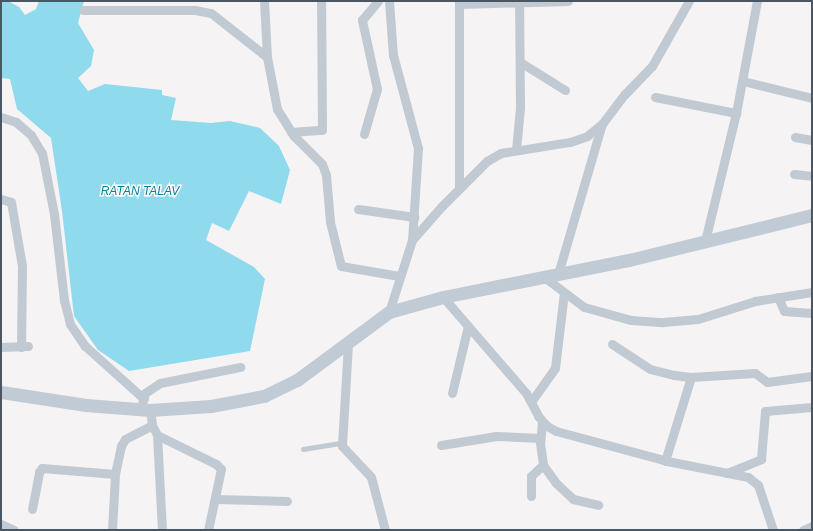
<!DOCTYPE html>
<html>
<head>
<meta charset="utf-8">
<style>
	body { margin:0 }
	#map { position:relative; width:813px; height:531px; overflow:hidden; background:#f5f3f3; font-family:Helvetica,sans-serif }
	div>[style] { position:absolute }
	.water>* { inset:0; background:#90daee }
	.lane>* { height:4.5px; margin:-2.25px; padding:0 2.25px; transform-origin:2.25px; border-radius:2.25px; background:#c1cad2 }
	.street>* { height:9px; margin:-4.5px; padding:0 4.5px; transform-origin:4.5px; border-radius:4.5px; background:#c1cad2 }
	.secondary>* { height:13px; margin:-6.5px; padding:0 6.5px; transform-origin:6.5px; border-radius:6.5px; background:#c1cbd6 }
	span { translate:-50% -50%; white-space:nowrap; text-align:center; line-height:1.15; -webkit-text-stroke:3px #fff; paint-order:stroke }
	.water-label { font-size:12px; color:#0c7c9b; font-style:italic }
	.frame { position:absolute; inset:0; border:2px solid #4a5661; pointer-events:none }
</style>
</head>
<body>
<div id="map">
	<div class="water">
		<div style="clip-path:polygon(8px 1px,19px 7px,25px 15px,36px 9px,39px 1px,84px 1px,78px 23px,94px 50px,91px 66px,78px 78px,88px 91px,105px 84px,162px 90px,162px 95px,176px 98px,171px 120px,211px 123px,230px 121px,260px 128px,279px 146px,290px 170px,281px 204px,249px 191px,229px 231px,212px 223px,206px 240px,254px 267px,265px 279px,250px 351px,129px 371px,98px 350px,74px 316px,62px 211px,51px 138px,17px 109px,10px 79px,1px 78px,1px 2px)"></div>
	</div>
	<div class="lane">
		<div style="left:303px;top:449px;width:39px;rotate:-9deg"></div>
	</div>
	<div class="street">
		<div style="left:264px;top:1px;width:56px;rotate:86.9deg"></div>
		<div style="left:267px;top:57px;width:53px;rotate:79.1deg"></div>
		<div style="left:277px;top:109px;width:31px;rotate:58deg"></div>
		<div style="left:293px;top:135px;width:41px;rotate:45deg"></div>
		<div style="left:322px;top:164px;width:12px;rotate:70deg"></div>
		<div style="left:326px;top:175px;width:47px;rotate:85.1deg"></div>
		<div style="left:330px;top:222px;width:45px;rotate:76deg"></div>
		<div style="left:341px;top:266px;width:59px;rotate:9.8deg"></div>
		<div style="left:389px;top:1px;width:54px;rotate:85.8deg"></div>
		<div style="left:393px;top:55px;width:96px;rotate:75deg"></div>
		<div style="left:418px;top:148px;width:92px;rotate:93.7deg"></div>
		<div style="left:459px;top:1px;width:187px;rotate:90deg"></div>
		<div style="left:459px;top:4px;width:109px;rotate:-1.6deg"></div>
		<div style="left:83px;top:10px;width:112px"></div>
		<div style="left:195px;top:10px;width:16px;rotate:11deg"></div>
		<div style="left:211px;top:13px;width:71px;rotate:38.2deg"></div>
		<div style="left:520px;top:62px;width:53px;rotate:31.9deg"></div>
		<div style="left:743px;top:81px;width:71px;rotate:13.8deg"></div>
		<div style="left:655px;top:97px;width:83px;rotate:11.2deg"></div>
		<div style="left:1px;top:117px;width:16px;rotate:18deg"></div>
		<div style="left:16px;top:122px;width:20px;rotate:41deg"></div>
		<div style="left:31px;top:135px;width:21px;rotate:59deg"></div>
		<div style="left:42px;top:153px;width:62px;rotate:78.9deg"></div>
		<div style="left:54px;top:214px;width:87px;rotate:83.4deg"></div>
		<div style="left:64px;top:300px;width:25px;rotate:76deg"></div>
		<div style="left:70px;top:324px;width:27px;rotate:56deg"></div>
		<div style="left:85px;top:346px;width:79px;rotate:41.9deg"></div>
		<div style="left:291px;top:132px;width:31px;rotate:-4deg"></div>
		<div style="left:322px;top:130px;width:129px;rotate:-90.4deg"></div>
		<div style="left:364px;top:134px;width:47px;rotate:-73.9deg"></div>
		<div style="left:377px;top:89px;width:71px;rotate:-102.3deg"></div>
		<div style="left:362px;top:20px;width:25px;rotate:-50deg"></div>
		<div style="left:795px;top:137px;width:17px;rotate:10deg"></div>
		<div style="left:516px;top:150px;width:42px;rotate:-84.6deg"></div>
		<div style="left:520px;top:108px;width:106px;rotate:-90.5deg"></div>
		<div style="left:794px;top:174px;width:18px;rotate:6deg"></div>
		<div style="left:1px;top:199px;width:10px;rotate:17deg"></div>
		<div style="left:11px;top:202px;width:65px;rotate:80.2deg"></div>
		<div style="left:22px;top:266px;width:81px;rotate:90.7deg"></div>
		<div style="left:358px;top:209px;width:57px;rotate:8.1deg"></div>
		<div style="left:705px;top:241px;width:132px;rotate:-76.4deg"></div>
		<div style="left:736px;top:113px;width:114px;rotate:-79.4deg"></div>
		<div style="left:558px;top:274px;width:156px;rotate:-73.7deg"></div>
		<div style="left:544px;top:277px;width:50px;rotate:36.9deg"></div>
		<div style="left:584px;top:307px;width:49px;rotate:15.5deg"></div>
		<div style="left:631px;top:320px;width:32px;rotate:4deg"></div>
		<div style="left:663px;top:322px;width:35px;rotate:-5deg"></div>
		<div style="left:698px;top:319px;width:60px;rotate:-17.5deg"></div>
		<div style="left:755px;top:301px;width:58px;rotate:-9deg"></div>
		<div style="left:443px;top:297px;width:127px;rotate:49.2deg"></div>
		<div style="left:526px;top:393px;width:26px;rotate:62deg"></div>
		<div style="left:538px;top:416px;width:13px;rotate:48deg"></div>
		<div style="left:547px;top:426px;width:10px;rotate:29deg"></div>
		<div style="left:556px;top:431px;width:115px;rotate:15.1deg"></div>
		<div style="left:667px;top:461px;width:83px;rotate:11.2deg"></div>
		<div style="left:748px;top:477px;width:13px;rotate:39deg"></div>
		<div style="left:758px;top:485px;width:47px;rotate:71.6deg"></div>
		<div style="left:778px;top:297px;width:15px;rotate:67deg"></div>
		<div style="left:784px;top:311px;width:28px;rotate:4deg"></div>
		<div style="left:389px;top:312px;width:76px;rotate:-72.3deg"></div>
		<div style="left:412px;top:240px;width:44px;rotate:-48.7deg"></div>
		<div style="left:441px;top:207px;width:65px;rotate:-45deg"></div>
		<div style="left:487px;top:161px;width:16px;rotate:-30deg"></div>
		<div style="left:501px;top:153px;width:70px;rotate:-9.1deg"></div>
		<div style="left:570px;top:142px;width:18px;rotate:-19deg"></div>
		<div style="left:587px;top:136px;width:19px;rotate:-39deg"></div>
		<div style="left:602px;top:124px;width:38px;rotate:-53deg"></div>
		<div style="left:625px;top:94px;width:39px;rotate:-46deg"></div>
		<div style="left:652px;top:66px;width:75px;rotate:-60.4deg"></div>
		<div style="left:348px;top:344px;width:102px;rotate:93.4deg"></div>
		<div style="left:342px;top:446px;width:42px;rotate:46.9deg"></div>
		<div style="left:371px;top:477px;width:55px;rotate:75.2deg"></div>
		<div style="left:612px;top:344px;width:45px;rotate:33.3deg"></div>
		<div style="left:650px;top:369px;width:25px;rotate:14deg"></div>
		<div style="left:674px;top:375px;width:17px;rotate:7deg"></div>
		<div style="left:691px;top:377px;width:64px;rotate:-3.6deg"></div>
		<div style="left:755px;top:373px;width:15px;rotate:37deg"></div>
		<div style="left:767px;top:382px;width:45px;rotate:-7.6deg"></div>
		<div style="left:1px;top:347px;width:27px;rotate:-2deg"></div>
		<div style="left:452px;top:393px;width:69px;rotate:-76.6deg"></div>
		<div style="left:531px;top:402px;width:42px;rotate:-54.8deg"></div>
		<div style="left:555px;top:368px;width:76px;rotate:-83.2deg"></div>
		<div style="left:142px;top:404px;width:11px;rotate:-75deg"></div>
		<div style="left:145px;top:393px;width:18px;rotate:-34deg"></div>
		<div style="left:160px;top:383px;width:82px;rotate:-11.3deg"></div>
		<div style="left:150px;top:410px;width:15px;rotate:82deg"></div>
		<div style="left:152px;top:425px;width:11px;rotate:63deg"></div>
		<div style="left:157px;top:435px;width:66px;rotate:26.2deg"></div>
		<div style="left:216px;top:464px;width:7px;rotate:45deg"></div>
		<div style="left:221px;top:469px;width:62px;rotate:102deg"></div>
		<div style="left:542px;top:422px;width:21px;rotate:95deg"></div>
		<div style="left:540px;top:443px;width:22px;rotate:82deg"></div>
		<div style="left:543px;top:465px;width:22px;rotate:54deg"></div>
		<div style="left:556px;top:483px;width:23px;rotate:43deg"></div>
		<div style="left:573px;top:499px;width:26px;rotate:13deg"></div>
		<div style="left:157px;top:435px;width:95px;rotate:87deg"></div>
		<div style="left:441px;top:445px;width:56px;rotate:-9.3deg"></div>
		<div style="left:496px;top:436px;width:44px;rotate:2.6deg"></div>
		<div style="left:665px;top:461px;width:88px;rotate:-72.8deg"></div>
		<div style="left:727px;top:473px;width:37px;rotate:-22deg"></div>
		<div style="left:761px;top:459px;width:48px;rotate:-85.2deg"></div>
		<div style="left:765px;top:411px;width:47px;rotate:-4.9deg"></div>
		<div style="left:531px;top:496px;width:20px;rotate:-90deg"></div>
		<div style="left:531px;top:476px;width:16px;rotate:-43deg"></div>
		<div style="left:216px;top:499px;width:71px;rotate:1.6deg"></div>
		<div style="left:32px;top:509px;width:38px;rotate:-79deg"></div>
		<div style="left:39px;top:472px;width:5px;rotate:-53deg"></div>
		<div style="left:42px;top:468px;width:73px;rotate:4.7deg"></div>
		<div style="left:1px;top:524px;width:14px;rotate:25deg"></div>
		<div style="left:112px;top:530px;width:56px;rotate:-86.9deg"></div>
		<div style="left:115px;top:474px;width:29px;rotate:-78deg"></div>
		<div style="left:121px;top:446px;width:8px;rotate:-60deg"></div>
		<div style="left:125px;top:439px;width:30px;rotate:-27deg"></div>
		<div style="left:803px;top:530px;width:10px;rotate:-24deg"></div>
	</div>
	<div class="secondary">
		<div style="left:1px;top:392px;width:86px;rotate:8.7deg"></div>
		<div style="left:86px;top:405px;width:64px;rotate:4.5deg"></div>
		<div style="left:150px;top:410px;width:61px;rotate:-3.8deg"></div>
		<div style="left:211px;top:406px;width:54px;rotate:-10.7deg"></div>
		<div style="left:264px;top:396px;width:37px;rotate:-26deg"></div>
		<div style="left:297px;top:380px;width:114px;rotate:-36.5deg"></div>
		<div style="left:389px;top:312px;width:56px;rotate:-15.5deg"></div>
		<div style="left:443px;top:297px;width:190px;rotate:-11.3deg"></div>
		<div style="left:629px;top:260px;width:188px;rotate:-13.8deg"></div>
	</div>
	<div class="water-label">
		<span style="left:140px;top:192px">RATAN TALAV</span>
	</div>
	<div class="frame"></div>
</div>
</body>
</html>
